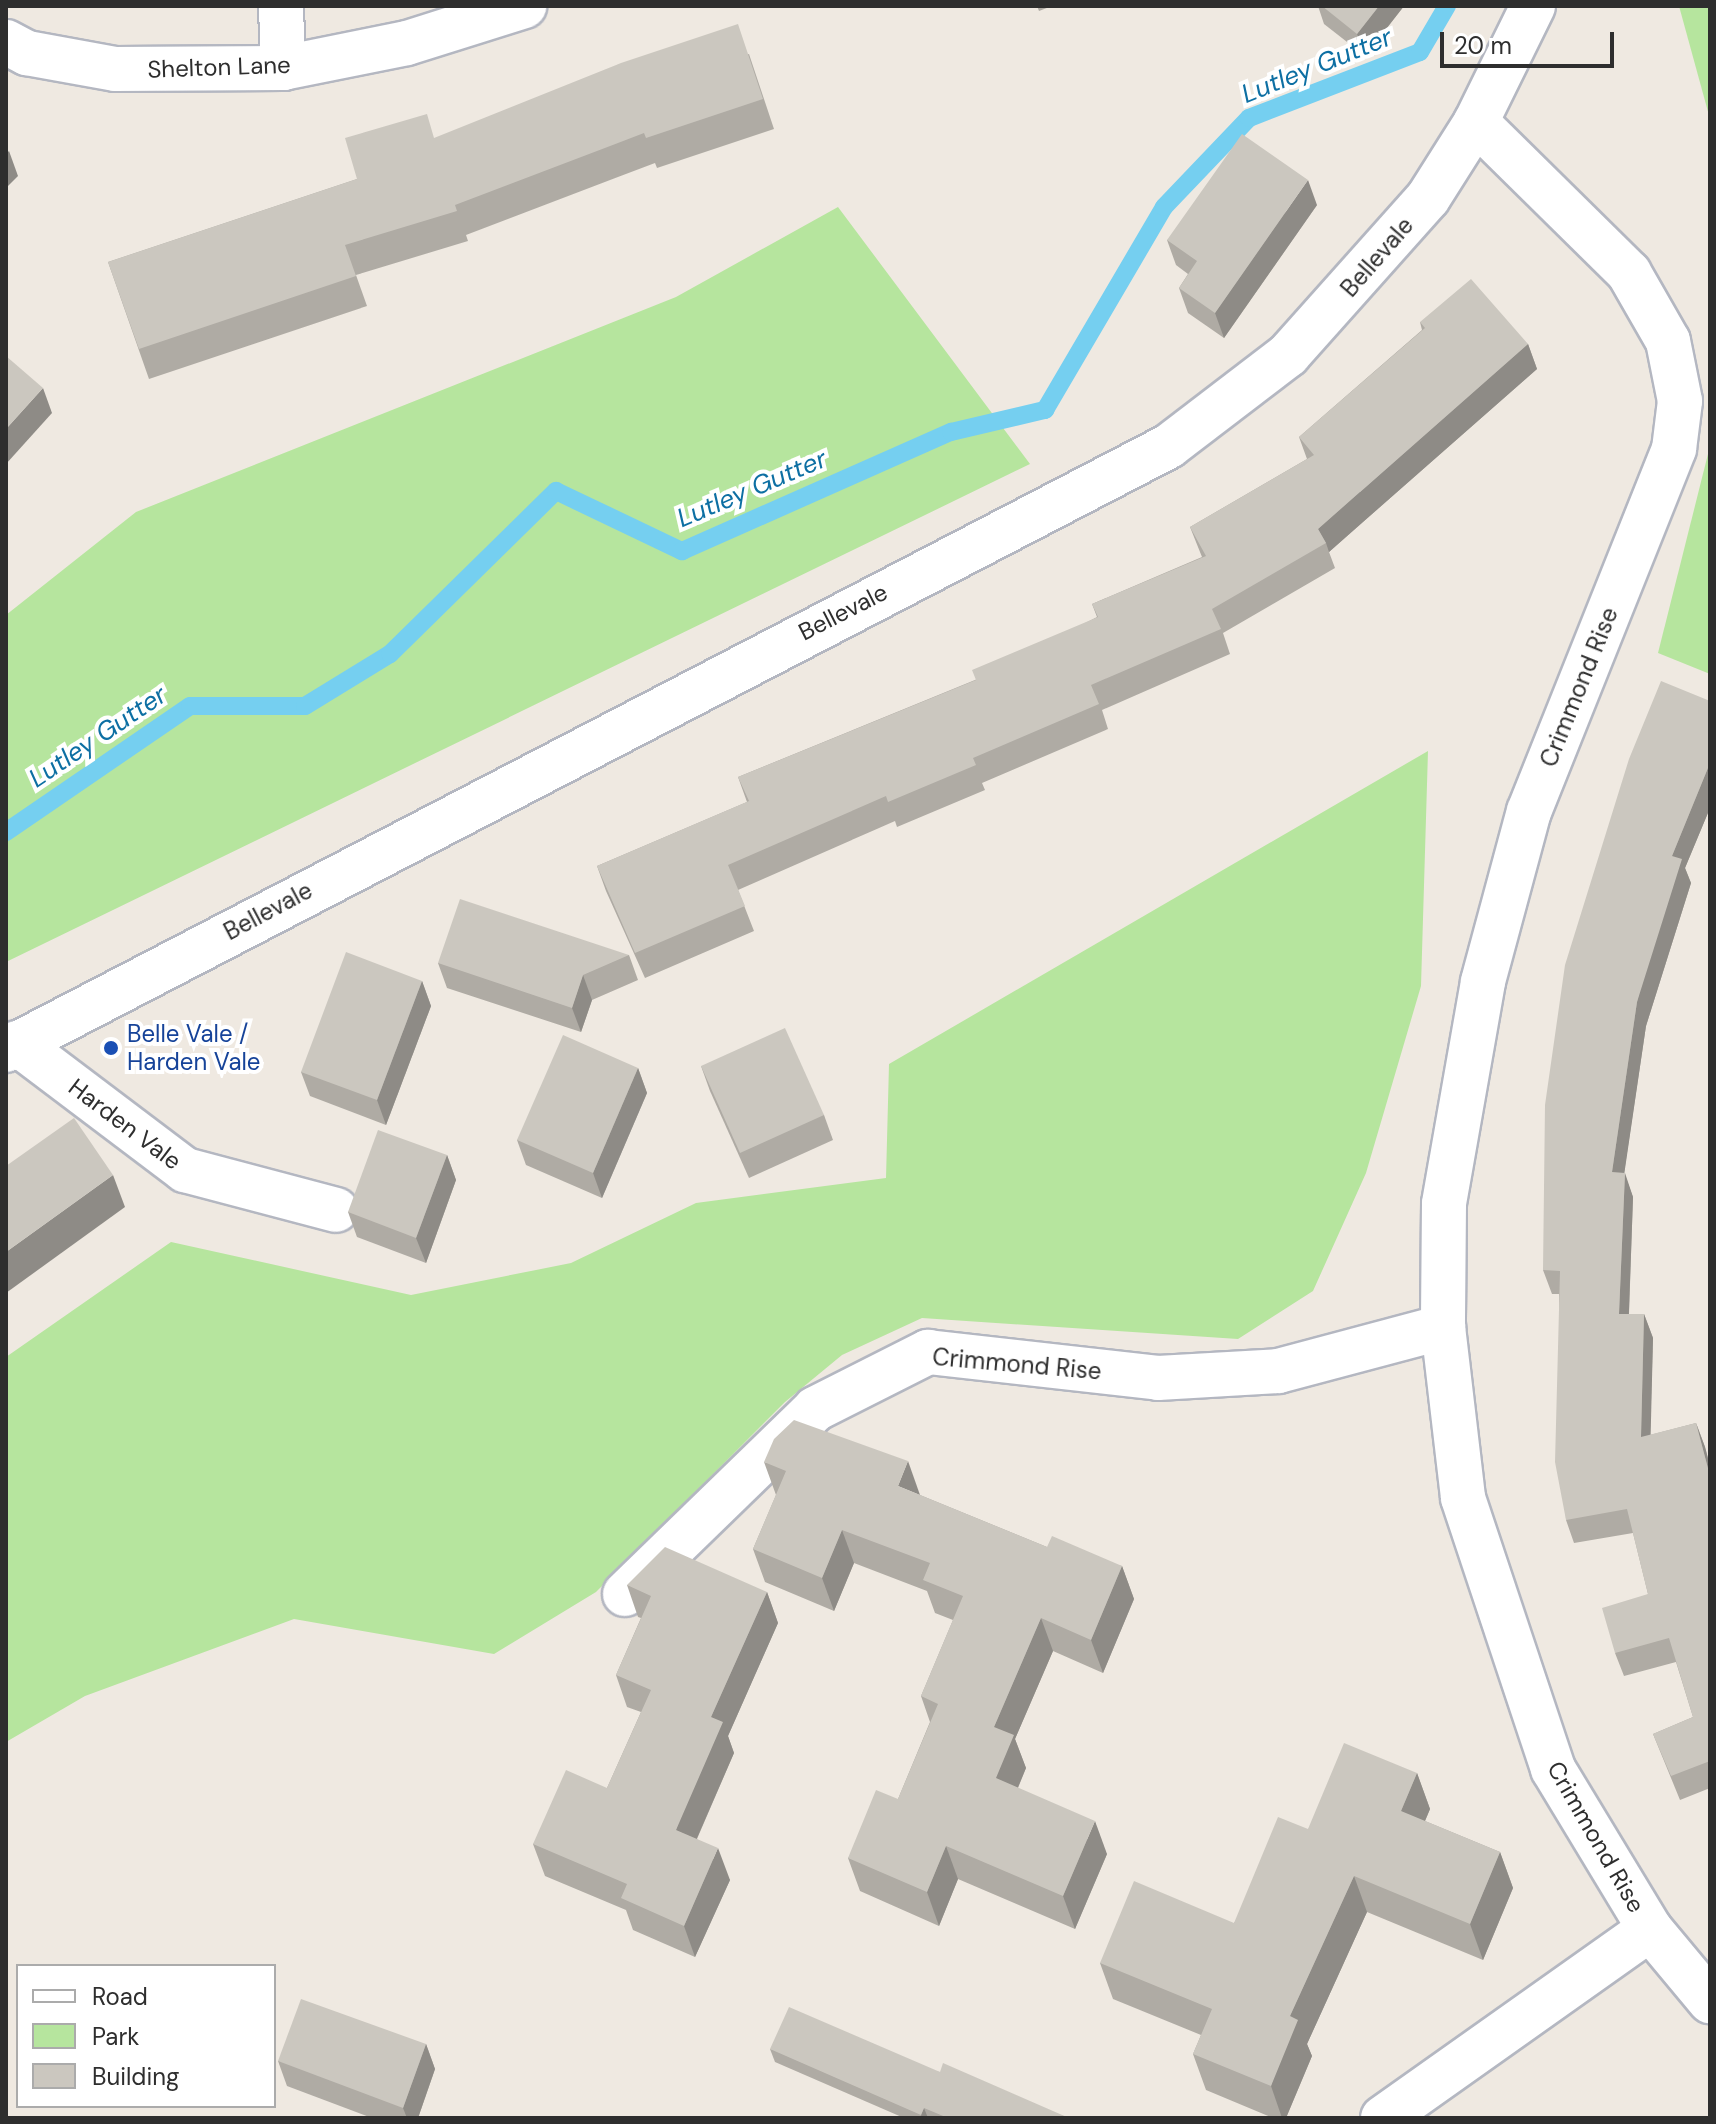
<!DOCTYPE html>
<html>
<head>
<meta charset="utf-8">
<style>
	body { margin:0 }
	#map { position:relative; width:1716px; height:2124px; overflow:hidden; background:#efe9e1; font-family:"DM Sans",sans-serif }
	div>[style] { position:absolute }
	.green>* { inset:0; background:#b6e59e }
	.stream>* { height:18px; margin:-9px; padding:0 9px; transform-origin:9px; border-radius:9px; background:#75cff0 }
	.roads { filter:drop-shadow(2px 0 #b4b7c1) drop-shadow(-2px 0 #b4b7c1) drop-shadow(0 2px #b4b7c1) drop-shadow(0 -2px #b4b7c1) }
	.minor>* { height:44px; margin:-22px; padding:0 22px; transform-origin:22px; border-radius:22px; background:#fff }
	.wall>* { inset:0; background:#afaba4 }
	.shaded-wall>* { inset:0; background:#8e8b86 }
	.building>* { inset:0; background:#cbc7bf }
	.dots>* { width:22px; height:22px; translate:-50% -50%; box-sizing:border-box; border:4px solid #fff; border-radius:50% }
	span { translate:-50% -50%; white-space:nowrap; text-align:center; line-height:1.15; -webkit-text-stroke:8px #fff; paint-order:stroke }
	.street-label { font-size:24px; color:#2e2e2e }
	.transit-label { font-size:24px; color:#164399 }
	.left { translate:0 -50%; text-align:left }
	.water-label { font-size:26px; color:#0d6fa3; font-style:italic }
	.frame { position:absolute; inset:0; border:8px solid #2e2e2e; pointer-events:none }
	.legend { position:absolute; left:16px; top:1964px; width:260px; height:144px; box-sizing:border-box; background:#fff; border:2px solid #ababab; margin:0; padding:10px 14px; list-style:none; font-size:24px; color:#2e2e2e }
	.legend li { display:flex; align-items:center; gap:16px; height:40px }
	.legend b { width:40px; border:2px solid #ababab }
	.scale { position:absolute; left:1440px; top:32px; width:174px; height:36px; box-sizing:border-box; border:4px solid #2e2e2e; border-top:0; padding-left:10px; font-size:24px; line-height:28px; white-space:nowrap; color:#2e2e2e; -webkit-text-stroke:6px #fff; paint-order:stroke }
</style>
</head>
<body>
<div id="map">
	<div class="green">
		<div style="clip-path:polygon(1679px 6px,1710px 6px,1710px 119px)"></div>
		<div style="clip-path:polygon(838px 207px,1030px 464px,6px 962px,6px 615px,136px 512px,676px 297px)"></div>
		<div style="clip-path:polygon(1710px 446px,1710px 674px,1658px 653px)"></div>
		<div style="clip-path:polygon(1428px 751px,1421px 986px,1366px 1173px,1313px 1291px,1238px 1339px,922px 1318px,842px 1355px,785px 1402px,596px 1592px,494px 1654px,294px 1619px,85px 1696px,6px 1742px,6px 1357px,171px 1242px,411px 1295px,571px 1263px,696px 1203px,886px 1178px,889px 1064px)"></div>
	</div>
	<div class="stream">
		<div style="left:6px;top:832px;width:223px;rotate:-34.4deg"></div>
		<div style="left:190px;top:706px;width:115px"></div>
		<div style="left:305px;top:706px;width:100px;rotate:-31.5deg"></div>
		<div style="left:390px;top:654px;width:233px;rotate:-44.5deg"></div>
		<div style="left:556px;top:491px;width:140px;rotate:25.5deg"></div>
		<div style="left:682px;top:551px;width:294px;rotate:-23.9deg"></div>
		<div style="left:951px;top:432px;width:97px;rotate:-13.2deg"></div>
		<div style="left:1045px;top:410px;width:235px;rotate:-59.6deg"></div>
		<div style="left:1164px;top:207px;width:123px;rotate:-46.3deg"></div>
		<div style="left:1249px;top:118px;width:183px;rotate:-21.1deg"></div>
		<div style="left:1420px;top:52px;width:53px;rotate:-59.6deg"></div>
	</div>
	<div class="roads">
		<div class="minor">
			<div style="left:281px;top:6px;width:62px;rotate:88.2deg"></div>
			<div style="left:6px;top:42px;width:24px;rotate:28deg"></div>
			<div style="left:27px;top:53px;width:89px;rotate:10.3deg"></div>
			<div style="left:115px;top:69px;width:168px;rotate:-0.3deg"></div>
			<div style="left:283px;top:68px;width:126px;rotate:-11.4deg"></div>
			<div style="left:407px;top:43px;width:123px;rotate:-17.5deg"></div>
			<div style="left:1476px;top:122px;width:215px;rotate:44.6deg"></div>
			<div style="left:1629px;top:273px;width:78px;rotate:60.2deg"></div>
			<div style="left:1668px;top:341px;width:61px;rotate:78.7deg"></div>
			<div style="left:1680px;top:401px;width:48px;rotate:97.1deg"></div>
			<div style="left:1674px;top:449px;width:390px;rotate:111.8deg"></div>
			<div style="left:1529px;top:811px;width:177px;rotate:105.1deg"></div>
			<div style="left:1483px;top:982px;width:225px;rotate:100deg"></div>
			<div style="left:1444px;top:1204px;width:123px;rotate:90.5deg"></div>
			<div style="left:1443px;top:1327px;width:172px;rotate:83.3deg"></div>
			<div style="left:1463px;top:1498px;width:286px;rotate:71.6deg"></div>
			<div style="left:1553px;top:1769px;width:187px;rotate:58.8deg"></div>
			<div style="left:1650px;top:1929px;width:94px;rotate:50.2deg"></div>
			<div style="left:17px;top:1043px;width:211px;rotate:37.1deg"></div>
			<div style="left:185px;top:1170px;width:156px;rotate:14.8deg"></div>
			<div style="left:6px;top:1050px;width:1310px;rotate:-27.44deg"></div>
			<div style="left:1169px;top:446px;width:150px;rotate:-37.4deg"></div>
			<div style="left:1288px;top:355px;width:210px;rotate:-48.3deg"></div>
			<div style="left:1428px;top:198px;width:90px;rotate:-57.7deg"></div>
			<div style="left:1476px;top:122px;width:129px;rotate:-63.8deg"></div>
			<div style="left:625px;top:1594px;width:265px;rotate:-44.2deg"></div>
			<div style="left:815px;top:1409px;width:127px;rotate:-26.8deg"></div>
			<div style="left:928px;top:1352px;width:231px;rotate:6.4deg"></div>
			<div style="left:1158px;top:1378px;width:120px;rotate:-3.3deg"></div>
			<div style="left:1278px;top:1371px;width:171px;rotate:-14.9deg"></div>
			<div style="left:1383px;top:2118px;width:327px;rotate:-35.3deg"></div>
		</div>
	</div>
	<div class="wall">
		<div style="clip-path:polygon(1037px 6px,1052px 6px,1039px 11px)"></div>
		<div style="clip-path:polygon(1318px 6px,1404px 6px,1365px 56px,1324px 24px)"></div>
		<div style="clip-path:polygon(749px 54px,774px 129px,657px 168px,655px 163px,466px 235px,468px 241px,356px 275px,367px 306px,149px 379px,108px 262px,357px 179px,436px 138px)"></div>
		<div style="clip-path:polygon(1317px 205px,1224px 338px,1188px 313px,1179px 288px,1188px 274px,1176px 265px,1167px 240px)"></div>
		<div style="clip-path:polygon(1420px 322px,1528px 344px,1537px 369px,1329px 552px,1335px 568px,1223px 633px,1230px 654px,1102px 710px,1108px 729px,982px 783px,985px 790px,897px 827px,895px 821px,738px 890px,754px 931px,645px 978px,606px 891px,597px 866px,747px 802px,738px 777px,975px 680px,1097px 617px,1092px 604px,1202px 557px,1190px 527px,1307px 459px,1299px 437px,1422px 330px)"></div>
		<div style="clip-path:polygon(1710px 701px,1710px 808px,1685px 868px,1691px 883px,1646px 1026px,1624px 1173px,1633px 1197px,1629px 1314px,1644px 1314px,1653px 1338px,1650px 1435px,1696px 1423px,1705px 1447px,1710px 1466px,1710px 1788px,1680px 1800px,1653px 1734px,1693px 1717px,1676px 1662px,1624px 1676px,1615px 1653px,1648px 1594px,1633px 1533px,1574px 1543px,1566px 1520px,1559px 1294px,1552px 1294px,1543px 1270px)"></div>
		<div style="clip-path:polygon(629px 955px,638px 980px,592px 1000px,581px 1032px,447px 988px,438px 963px)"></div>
		<div style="clip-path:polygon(422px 981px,431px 1006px,386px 1125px,310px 1096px,301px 1072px)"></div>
		<div style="clip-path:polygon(701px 1066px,824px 1115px,833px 1140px,749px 1178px,710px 1091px)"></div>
		<div style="clip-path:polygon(638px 1068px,647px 1093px,602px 1198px,526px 1165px,517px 1140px)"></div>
		<div style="clip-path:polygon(447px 1155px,456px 1180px,426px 1263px,357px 1237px,348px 1212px)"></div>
		<div style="clip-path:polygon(764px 1462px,920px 1495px,1047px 1547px,1122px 1566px,1134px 1599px,1103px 1673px,1053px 1651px,1015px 1739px,1026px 1768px,1018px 1788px,1107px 1854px,1075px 1929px,958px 1879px,939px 1926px,860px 1891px,848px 1858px,898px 1799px,930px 1722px,921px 1696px,953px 1620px,935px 1613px,927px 1591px,854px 1563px,834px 1611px,765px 1582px,753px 1549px,776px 1495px)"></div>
		<div style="clip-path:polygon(627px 1585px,767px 1592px,778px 1623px,728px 1736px,734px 1753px,697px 1839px,730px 1880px,695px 1957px,633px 1930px,626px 1910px,545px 1876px,533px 1844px,607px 1788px,641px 1712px,627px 1707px,616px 1675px,641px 1618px,638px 1617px)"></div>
		<div style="clip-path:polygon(1417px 1773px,1430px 1809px,1425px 1821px,1500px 1852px,1513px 1888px,1483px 1960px,1367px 1912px,1307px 2044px,1312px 2056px,1286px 2118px,1273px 2118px,1206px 2090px,1193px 2054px,1201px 2035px,1113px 1999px,1100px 1963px,1234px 1923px,1308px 1829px)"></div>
		<div style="clip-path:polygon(426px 2044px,435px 2069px,418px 2118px,372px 2118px,287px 2086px,278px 2061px)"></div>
		<div style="clip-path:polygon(770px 2049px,940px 2072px,1069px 2118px,904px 2118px,775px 2062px)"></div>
	</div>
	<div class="shaded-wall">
		<div style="clip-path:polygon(1379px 6px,1404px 6px,1365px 56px,1357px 34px)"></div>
		<div style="clip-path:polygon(9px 151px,18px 176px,6px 188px,6px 154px)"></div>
		<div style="clip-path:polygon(1308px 180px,1317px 205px,1224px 338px,1215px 313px)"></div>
		<div style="clip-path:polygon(1528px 344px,1537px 369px,1329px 552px,1326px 543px,1318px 529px)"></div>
		<div style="clip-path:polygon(43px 388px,52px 413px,6px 464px,6px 429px)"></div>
		<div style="clip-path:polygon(1710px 763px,1710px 808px,1685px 868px,1691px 883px,1646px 1026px,1621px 1196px,1612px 1172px,1637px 1002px,1672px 856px)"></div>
		<div style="clip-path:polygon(583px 975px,592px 1000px,581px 1032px,572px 1008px)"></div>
		<div style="clip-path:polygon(422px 981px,431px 1006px,386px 1125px,377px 1100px)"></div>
		<div style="clip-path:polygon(638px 1068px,647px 1093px,602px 1198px,593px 1173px)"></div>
		<div style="clip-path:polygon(447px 1155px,456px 1180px,426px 1263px,416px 1238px)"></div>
		<div style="clip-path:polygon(1625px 1173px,1633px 1197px,1628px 1337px,1619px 1314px)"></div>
		<div style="clip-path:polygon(113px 1175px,125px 1207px,6px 1293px,6px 1252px)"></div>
		<div style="clip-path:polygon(1644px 1314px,1653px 1338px,1650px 1461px,1641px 1437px)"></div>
		<div style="clip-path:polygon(1696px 1423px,1705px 1447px,1710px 1466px,1710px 1476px)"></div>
		<div style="clip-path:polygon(908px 1461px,920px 1495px,898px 1486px)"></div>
		<div style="clip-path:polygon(842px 1530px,854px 1563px,834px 1611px,822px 1578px)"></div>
		<div style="clip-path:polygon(1122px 1566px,1134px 1599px,1103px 1673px,1091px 1640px)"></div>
		<div style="clip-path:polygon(767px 1592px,778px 1623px,728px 1736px,734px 1753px,687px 1861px,676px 1830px,711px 1717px)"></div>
		<div style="clip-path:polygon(1041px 1618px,1053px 1651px,1015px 1739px,1026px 1768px,1008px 1811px,996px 1778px,994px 1727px)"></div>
		<div style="clip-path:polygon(1417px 1773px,1430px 1809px,1414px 1847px,1401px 1811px)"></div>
		<div style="clip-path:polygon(1095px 1821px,1107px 1854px,1075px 1929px,1063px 1896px)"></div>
		<div style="clip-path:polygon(946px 1846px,958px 1879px,939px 1926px,927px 1892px)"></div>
		<div style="clip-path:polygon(718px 1848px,730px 1880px,695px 1957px,684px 1926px)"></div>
		<div style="clip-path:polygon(1500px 1852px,1513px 1888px,1483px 1960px,1470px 1924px)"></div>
		<div style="clip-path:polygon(1354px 1876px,1367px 1912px,1307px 2044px,1312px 2056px,1286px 2118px,1282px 2118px,1271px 2086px,1290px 2016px)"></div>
		<div style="clip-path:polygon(426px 2044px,435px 2069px,418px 2118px,407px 2118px,403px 2108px)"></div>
		<div style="clip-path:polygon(924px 2108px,928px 2118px,922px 2118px,921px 2115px)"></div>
	</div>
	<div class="building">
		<div style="clip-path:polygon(1322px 6px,1379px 6px,1357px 34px)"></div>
		<div style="clip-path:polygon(738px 24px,763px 99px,646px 138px,644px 133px,455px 205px,457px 211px,345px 245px,356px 276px,139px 349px,108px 262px,357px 179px,345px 138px,427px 114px,434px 138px,621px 63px)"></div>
		<div style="clip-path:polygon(1242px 134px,1308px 180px,1215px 313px,1179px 288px,1197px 261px,1167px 240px)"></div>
		<div style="clip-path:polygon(1471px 279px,1528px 344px,1318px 529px,1326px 543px,1212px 609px,1221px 629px,1091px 685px,1099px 704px,973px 758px,976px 765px,888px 802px,886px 796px,728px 865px,745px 906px,635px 953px,597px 866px,749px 801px,738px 777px,976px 680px,972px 670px,1098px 617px,1092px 604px,1206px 556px,1190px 527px,1314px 455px,1299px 437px,1425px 328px,1420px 322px)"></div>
		<div style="clip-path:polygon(6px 356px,43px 388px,6px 429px)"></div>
		<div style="clip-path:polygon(1661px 681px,1710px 701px,1710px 763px,1672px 856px,1682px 859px,1637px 1002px,1612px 1172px,1625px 1173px,1619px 1314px,1644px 1314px,1641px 1437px,1696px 1423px,1710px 1476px,1710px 1761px,1671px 1776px,1653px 1734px,1693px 1717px,1669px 1638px,1615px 1653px,1602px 1608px,1648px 1594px,1627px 1509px,1566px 1520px,1555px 1462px,1560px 1271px,1543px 1270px,1545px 1105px,1565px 965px,1629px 759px)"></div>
		<div style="clip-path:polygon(460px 899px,629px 955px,583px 975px,572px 1008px,438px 963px)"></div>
		<div style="clip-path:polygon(346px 952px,422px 981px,377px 1100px,301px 1072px)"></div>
		<div style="clip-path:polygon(785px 1028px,824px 1115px,740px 1153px,701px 1066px)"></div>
		<div style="clip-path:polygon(563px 1035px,638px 1068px,593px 1173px,517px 1140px)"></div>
		<div style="clip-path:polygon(74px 1118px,113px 1175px,6px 1252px,6px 1166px)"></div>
		<div style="clip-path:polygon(378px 1130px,447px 1155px,416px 1238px,348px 1212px)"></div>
		<div style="clip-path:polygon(794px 1420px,908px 1461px,898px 1486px,1047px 1547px,1052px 1536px,1122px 1566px,1091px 1640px,1041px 1618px,994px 1727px,1014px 1735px,996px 1778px,1095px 1821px,1063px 1896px,946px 1846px,927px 1892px,848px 1858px,876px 1790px,898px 1799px,938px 1704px,921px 1696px,963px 1596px,923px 1580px,930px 1563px,842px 1530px,822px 1578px,753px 1549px,786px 1471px,764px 1462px,774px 1439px)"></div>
		<div style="clip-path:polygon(665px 1547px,767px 1592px,711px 1717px,723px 1722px,676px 1830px,718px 1848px,684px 1926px,621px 1898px,627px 1884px,533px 1844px,566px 1770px,607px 1788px,651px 1690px,616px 1675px,651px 1596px,627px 1585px)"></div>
		<div style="clip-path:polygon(1344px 1743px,1417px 1773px,1401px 1811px,1500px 1852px,1470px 1924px,1354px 1876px,1290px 2016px,1298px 2020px,1271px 2086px,1193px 2054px,1212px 2009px,1100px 1963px,1134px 1881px,1234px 1923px,1278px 1817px,1308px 1829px)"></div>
		<div style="clip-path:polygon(301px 1999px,426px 2044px,403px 2108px,278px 2061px)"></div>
		<div style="clip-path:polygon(789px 2007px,940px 2072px,943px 2063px,1069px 2118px,948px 2118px,924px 2108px,921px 2115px,770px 2049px)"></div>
	</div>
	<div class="dots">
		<div style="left:111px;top:1048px;background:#1a4fb4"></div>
	</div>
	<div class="street-label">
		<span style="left:219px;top:67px;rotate:-2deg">Shelton Lane</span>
		<span style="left:1377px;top:257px;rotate:-49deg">Bellevale</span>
		<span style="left:843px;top:612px;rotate:-27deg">Bellevale</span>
		<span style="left:1579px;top:687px;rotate:-68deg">Crimmond Rise</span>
		<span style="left:268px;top:911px;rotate:-28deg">Bellevale</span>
		<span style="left:125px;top:1124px;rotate:37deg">Harden Vale</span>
		<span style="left:1017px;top:1364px;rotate:5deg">Crimmond Rise</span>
		<span style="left:1596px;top:1837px;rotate:60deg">Crimmond Rise</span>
	</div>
	<div class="transit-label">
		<span class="left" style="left:127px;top:1048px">Belle Vale /<br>Harden Vale</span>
	</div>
	<div class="water-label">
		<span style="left:1317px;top:66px;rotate:-22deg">Lutley Gutter</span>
		<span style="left:752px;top:489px;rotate:-23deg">Lutley Gutter</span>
		<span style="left:98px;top:737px;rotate:-34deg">Lutley Gutter</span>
	</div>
	<div class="frame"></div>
	<ul class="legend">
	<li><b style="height:10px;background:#fff"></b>Road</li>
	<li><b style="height:22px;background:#b6e59e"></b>Park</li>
	<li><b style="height:22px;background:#cbc7bf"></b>Building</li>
	</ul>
	<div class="scale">20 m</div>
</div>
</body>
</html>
